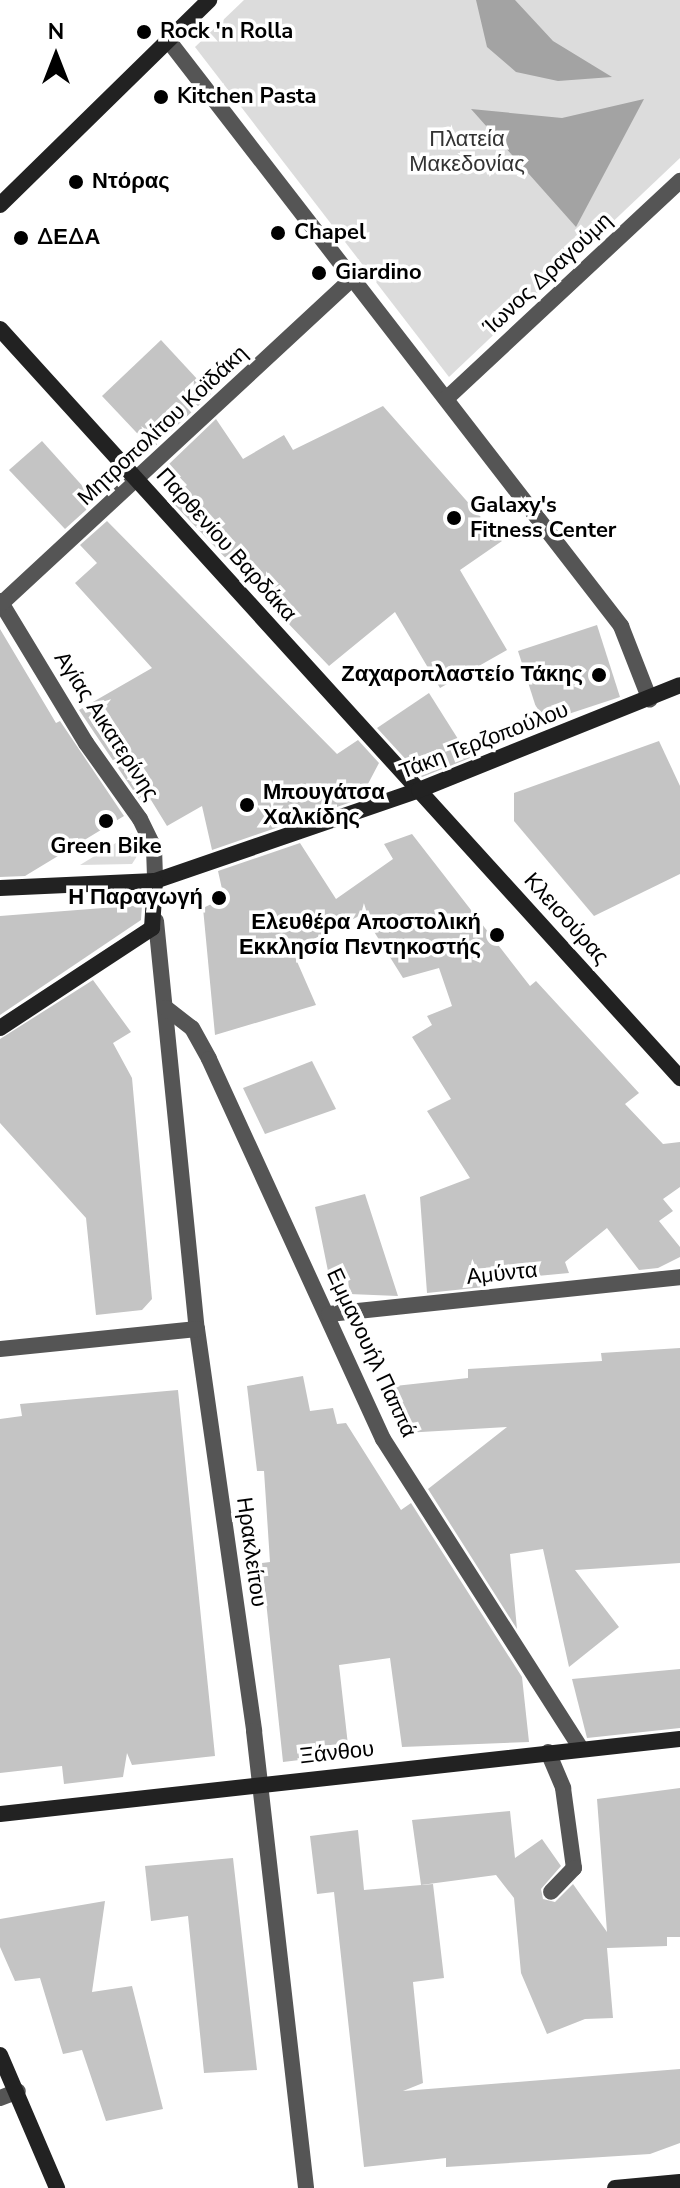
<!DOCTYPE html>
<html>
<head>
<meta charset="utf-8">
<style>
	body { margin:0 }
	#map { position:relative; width:680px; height:2188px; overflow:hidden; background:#fff; font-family:"Nunito Sans",sans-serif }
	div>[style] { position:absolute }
	.green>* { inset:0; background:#dcdcdc }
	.water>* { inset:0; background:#a3a3a3 }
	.building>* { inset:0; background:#c4c4c4 }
	.street>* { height:16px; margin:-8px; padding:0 8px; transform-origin:8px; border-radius:8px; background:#555 }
	.secondary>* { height:16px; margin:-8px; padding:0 8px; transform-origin:8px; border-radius:8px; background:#222 }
	.dots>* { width:22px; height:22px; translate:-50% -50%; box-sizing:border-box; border:4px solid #fff; border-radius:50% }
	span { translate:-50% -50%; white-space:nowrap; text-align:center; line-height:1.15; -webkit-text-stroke:7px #fff; paint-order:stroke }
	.poi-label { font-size:22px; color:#000; font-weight:700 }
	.left { translate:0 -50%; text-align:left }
	.right { translate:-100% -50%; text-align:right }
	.park-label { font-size:22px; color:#333 }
	.street-label { font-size:22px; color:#000 }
	.north { position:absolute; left:16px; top:16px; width:80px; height:80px; -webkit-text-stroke:6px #fff; paint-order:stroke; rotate:0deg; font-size:22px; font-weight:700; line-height:32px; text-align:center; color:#000 }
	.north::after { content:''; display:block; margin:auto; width:28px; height:36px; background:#000; clip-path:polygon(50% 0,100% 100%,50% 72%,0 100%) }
</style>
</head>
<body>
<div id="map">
	<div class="green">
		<div style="clip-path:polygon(244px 0,680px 0,680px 158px,449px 377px,195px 47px)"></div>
		<div style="clip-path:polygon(132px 833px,139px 853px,132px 864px,80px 865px)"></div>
	</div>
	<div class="water">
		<div style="clip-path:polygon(476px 0,515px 0,553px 41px,612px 77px,558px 81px,516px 72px,487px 47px)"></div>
		<div style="clip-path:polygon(644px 99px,576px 227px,471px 109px,562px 118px)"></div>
	</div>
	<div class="building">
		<div style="clip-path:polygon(161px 340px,211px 394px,152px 449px,102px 396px)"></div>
		<div style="clip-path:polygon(383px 406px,502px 541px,460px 570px,507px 650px,440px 688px,395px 612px,329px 666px,170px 500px,187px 485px,168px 465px,216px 419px,243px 459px,284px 435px,293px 450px)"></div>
		<div style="clip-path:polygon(42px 441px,96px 501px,65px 529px,9px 470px)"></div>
		<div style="clip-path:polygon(107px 521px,337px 754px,358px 740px,379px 763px,360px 799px,212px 850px,202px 806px,167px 826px,151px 800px,143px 805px,79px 710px,152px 668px,75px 583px,97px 563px,80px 545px)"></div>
		<div style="clip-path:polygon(597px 625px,620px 697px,541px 723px,518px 651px)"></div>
		<div style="clip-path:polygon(0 629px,56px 723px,60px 721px,124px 816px,25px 876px,0 877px)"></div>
		<div style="clip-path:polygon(429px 693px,470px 758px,422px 777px,377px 728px)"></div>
		<div style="clip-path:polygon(659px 741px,680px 786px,680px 874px,594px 916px,514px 821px,514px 793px)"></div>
		<div style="clip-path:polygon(412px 834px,530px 986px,536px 981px,639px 1093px,625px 1104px,663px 1144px,680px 1142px,680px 1187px,663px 1199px,673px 1211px,659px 1221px,680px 1247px,680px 1257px,658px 1268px,639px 1270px,607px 1228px,565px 1262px,569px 1273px,483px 1281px,484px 1287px,427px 1293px,420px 1197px,470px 1178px,427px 1111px,451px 1099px,412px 1037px,432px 1025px,427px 1016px,452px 1006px,439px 968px,403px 978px,363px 914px,292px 950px,316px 1005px,215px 1035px,203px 908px,224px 898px,218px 871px,300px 843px,336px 899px,393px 859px,384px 844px)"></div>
		<div style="clip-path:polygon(142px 905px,141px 920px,0 1015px,0 916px)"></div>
		<div style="clip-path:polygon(93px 980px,131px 1032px,113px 1043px,132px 1078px,152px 1299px,142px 1310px,96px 1315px,86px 1218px,0 1123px,0 1039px)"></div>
		<div style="clip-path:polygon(312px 1061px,336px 1109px,265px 1134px,243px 1088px)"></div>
		<div style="clip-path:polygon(365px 1194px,398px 1296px,349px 1294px,348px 1276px,329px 1276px,315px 1207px)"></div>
		<div style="clip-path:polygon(680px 1348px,680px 1563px,575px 1570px,619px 1627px,569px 1667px,543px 1549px,510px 1554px,517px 1629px,428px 1489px,507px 1427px,404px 1433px,395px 1386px,468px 1378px,468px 1369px,602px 1361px,601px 1353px)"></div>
		<div style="clip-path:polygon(303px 1376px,310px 1411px,333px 1408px,337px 1424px,346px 1423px,401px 1510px,411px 1503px,522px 1677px,529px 1742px,402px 1747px,390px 1658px,339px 1665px,349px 1754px,283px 1762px,262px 1563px,270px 1562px,264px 1471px,257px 1471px,247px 1386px)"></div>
		<div style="clip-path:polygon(178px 1390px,215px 1756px,132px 1765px,127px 1753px,123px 1777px,64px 1784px,62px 1766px,0 1773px,0 1419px,22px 1416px,20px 1404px)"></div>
		<div style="clip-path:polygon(680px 1669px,680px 1728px,587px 1738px,572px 1679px)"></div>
		<div style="clip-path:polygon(680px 1788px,680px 1937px,667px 1937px,667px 1946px,607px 1948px,613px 2018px,585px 2019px,547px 2034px,521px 1973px,514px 1898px,496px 1875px,421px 1885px,412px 1820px,510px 1811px,515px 1858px,542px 1839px,561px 1866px,541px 1889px,543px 1899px,555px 1902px,573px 1884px,607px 1932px,597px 1799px)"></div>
		<div style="clip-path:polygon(358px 1830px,364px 1890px,433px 1884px,444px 1978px,413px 1982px,423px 2083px,403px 2091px,680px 2069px,680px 2143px,650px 2154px,446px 2167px,446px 2158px,364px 2167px,334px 1892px,317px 1894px,310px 1836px)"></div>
		<div style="clip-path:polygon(233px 1858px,257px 2070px,204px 2073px,188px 1916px,151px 1921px,145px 1866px)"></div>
		<div style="clip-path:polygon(105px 1901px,92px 1992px,132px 1986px,163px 2109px,106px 2121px,82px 2050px,63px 2054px,40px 1978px,15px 1981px,0 1947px,0 1919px)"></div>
	</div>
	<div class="street">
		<div style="left:168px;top:40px;width:741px;rotate:52.29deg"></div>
		<div style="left:621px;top:626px;width:79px;rotate:68.6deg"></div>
		<div style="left:446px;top:399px;width:320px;rotate:-43deg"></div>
		<div style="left:0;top:601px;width:166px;rotate:58.8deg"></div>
		<div style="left:86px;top:743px;width:93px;rotate:54.6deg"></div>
		<div style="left:140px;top:819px;width:32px;rotate:64deg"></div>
		<div style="left:154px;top:848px;width:33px;rotate:88deg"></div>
		<div style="left:2px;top:603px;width:478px;rotate:-42.8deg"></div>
		<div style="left:156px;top:921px;width:410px;rotate:84.3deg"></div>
		<div style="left:197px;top:1329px;width:406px;rotate:81.9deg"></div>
		<div style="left:254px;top:1731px;width:460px;rotate:83.5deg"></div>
		<div style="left:166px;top:1008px;width:33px;rotate:38deg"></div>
		<div style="left:192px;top:1028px;width:35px;rotate:61deg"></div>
		<div style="left:209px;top:1059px;width:418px;rotate:65.4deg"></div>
		<div style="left:383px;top:1439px;width:368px;rotate:57.4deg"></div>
		<div style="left:329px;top:1314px;width:353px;rotate:-6deg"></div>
		<div style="left:0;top:1349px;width:198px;rotate:-5.8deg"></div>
		<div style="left:548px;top:1752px;width:39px;rotate:67deg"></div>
		<div style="left:563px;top:1788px;width:81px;rotate:82.2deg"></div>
		<div style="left:574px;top:1868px;width:33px;rotate:134deg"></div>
		<div style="left:0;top:2098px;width:19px;rotate:-21deg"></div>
	</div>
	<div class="secondary">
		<div style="left:0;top:205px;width:293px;rotate:-44.4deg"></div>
		<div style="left:0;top:329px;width:1012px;rotate:47.76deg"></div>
		<div style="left:0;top:888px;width:155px;rotate:-2.6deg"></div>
		<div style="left:155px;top:881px;width:279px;rotate:-19deg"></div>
		<div style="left:419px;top:790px;width:281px;rotate:-21.9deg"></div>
		<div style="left:0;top:1028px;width:182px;rotate:-33.3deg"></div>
		<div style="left:152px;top:928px;width:47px;rotate:-86.3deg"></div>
		<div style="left:0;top:1814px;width:684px;rotate:-6.29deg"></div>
		<div style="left:0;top:2055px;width:145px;rotate:66.8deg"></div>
		<div style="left:615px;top:2188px;width:65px;rotate:-5.3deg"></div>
	</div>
	<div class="dots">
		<div style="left:144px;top:32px;background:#000"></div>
		<div style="left:161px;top:97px;background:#000"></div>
		<div style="left:76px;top:182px;background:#000"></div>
		<div style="left:278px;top:233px;background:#000"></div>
		<div style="left:21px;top:238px;background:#000"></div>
		<div style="left:319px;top:273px;background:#000"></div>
		<div style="left:454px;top:518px;background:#000"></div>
		<div style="left:599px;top:675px;background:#000"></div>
		<div style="left:247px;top:805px;background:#000"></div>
		<div style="left:106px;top:821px;background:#000"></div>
		<div style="left:219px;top:898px;background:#000"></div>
		<div style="left:497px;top:935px;background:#000"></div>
	</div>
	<div class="poi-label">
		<span class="left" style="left:160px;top:32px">Rock 'n Rolla</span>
		<span class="left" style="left:177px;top:97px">Kitchen Pasta</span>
		<span class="left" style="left:92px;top:182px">Ντόρας</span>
		<span class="left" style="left:294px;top:233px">Chapel</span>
		<span class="left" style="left:37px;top:238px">ΔΕΔΑ</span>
		<span class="left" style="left:335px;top:273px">Giardino</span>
		<span class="left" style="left:470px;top:518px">Galaxy's<br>Fitness Center</span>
		<span class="right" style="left:583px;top:675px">Ζαχαροπλαστείο Τάκης</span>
		<span class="left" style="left:263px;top:805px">Μπουγάτσα<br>Χαλκίδης</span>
		<span style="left:106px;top:847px">Green Bike</span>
		<span class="right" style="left:203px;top:898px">Η Παραγωγή</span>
		<span class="right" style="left:481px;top:935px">Ελευθέρα Αποστολική<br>Εκκλησία Πεντηκοστής</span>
	</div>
	<div class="park-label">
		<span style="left:467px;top:152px">Πλατεία<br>Μακεδονίας</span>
	</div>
	<div class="street-label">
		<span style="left:548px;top:274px;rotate:-43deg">Ίωνος Δραγούμη</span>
		<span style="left:163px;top:426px;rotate:-43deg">Μητροπολίτου Κοϊδάκη</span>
		<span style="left:226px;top:545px;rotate:48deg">Παρθενίου Βαρδάκα</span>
		<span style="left:106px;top:726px;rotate:57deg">Αγίας Αικατερίνης</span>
		<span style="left:484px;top:741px;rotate:-21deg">Τάκη Τερζοπούλου</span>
		<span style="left:566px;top:919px;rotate:48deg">Κλεισούρας</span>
		<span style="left:502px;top:1274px;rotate:-6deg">Αμύντα</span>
		<span style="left:371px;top:1353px;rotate:65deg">Εμμανουήλ Παππά</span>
		<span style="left:251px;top:1552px;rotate:82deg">Ηρακλείτου</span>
		<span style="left:337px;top:1753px;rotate:-6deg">Ξάνθου</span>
	</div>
	<div class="north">N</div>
</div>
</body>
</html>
